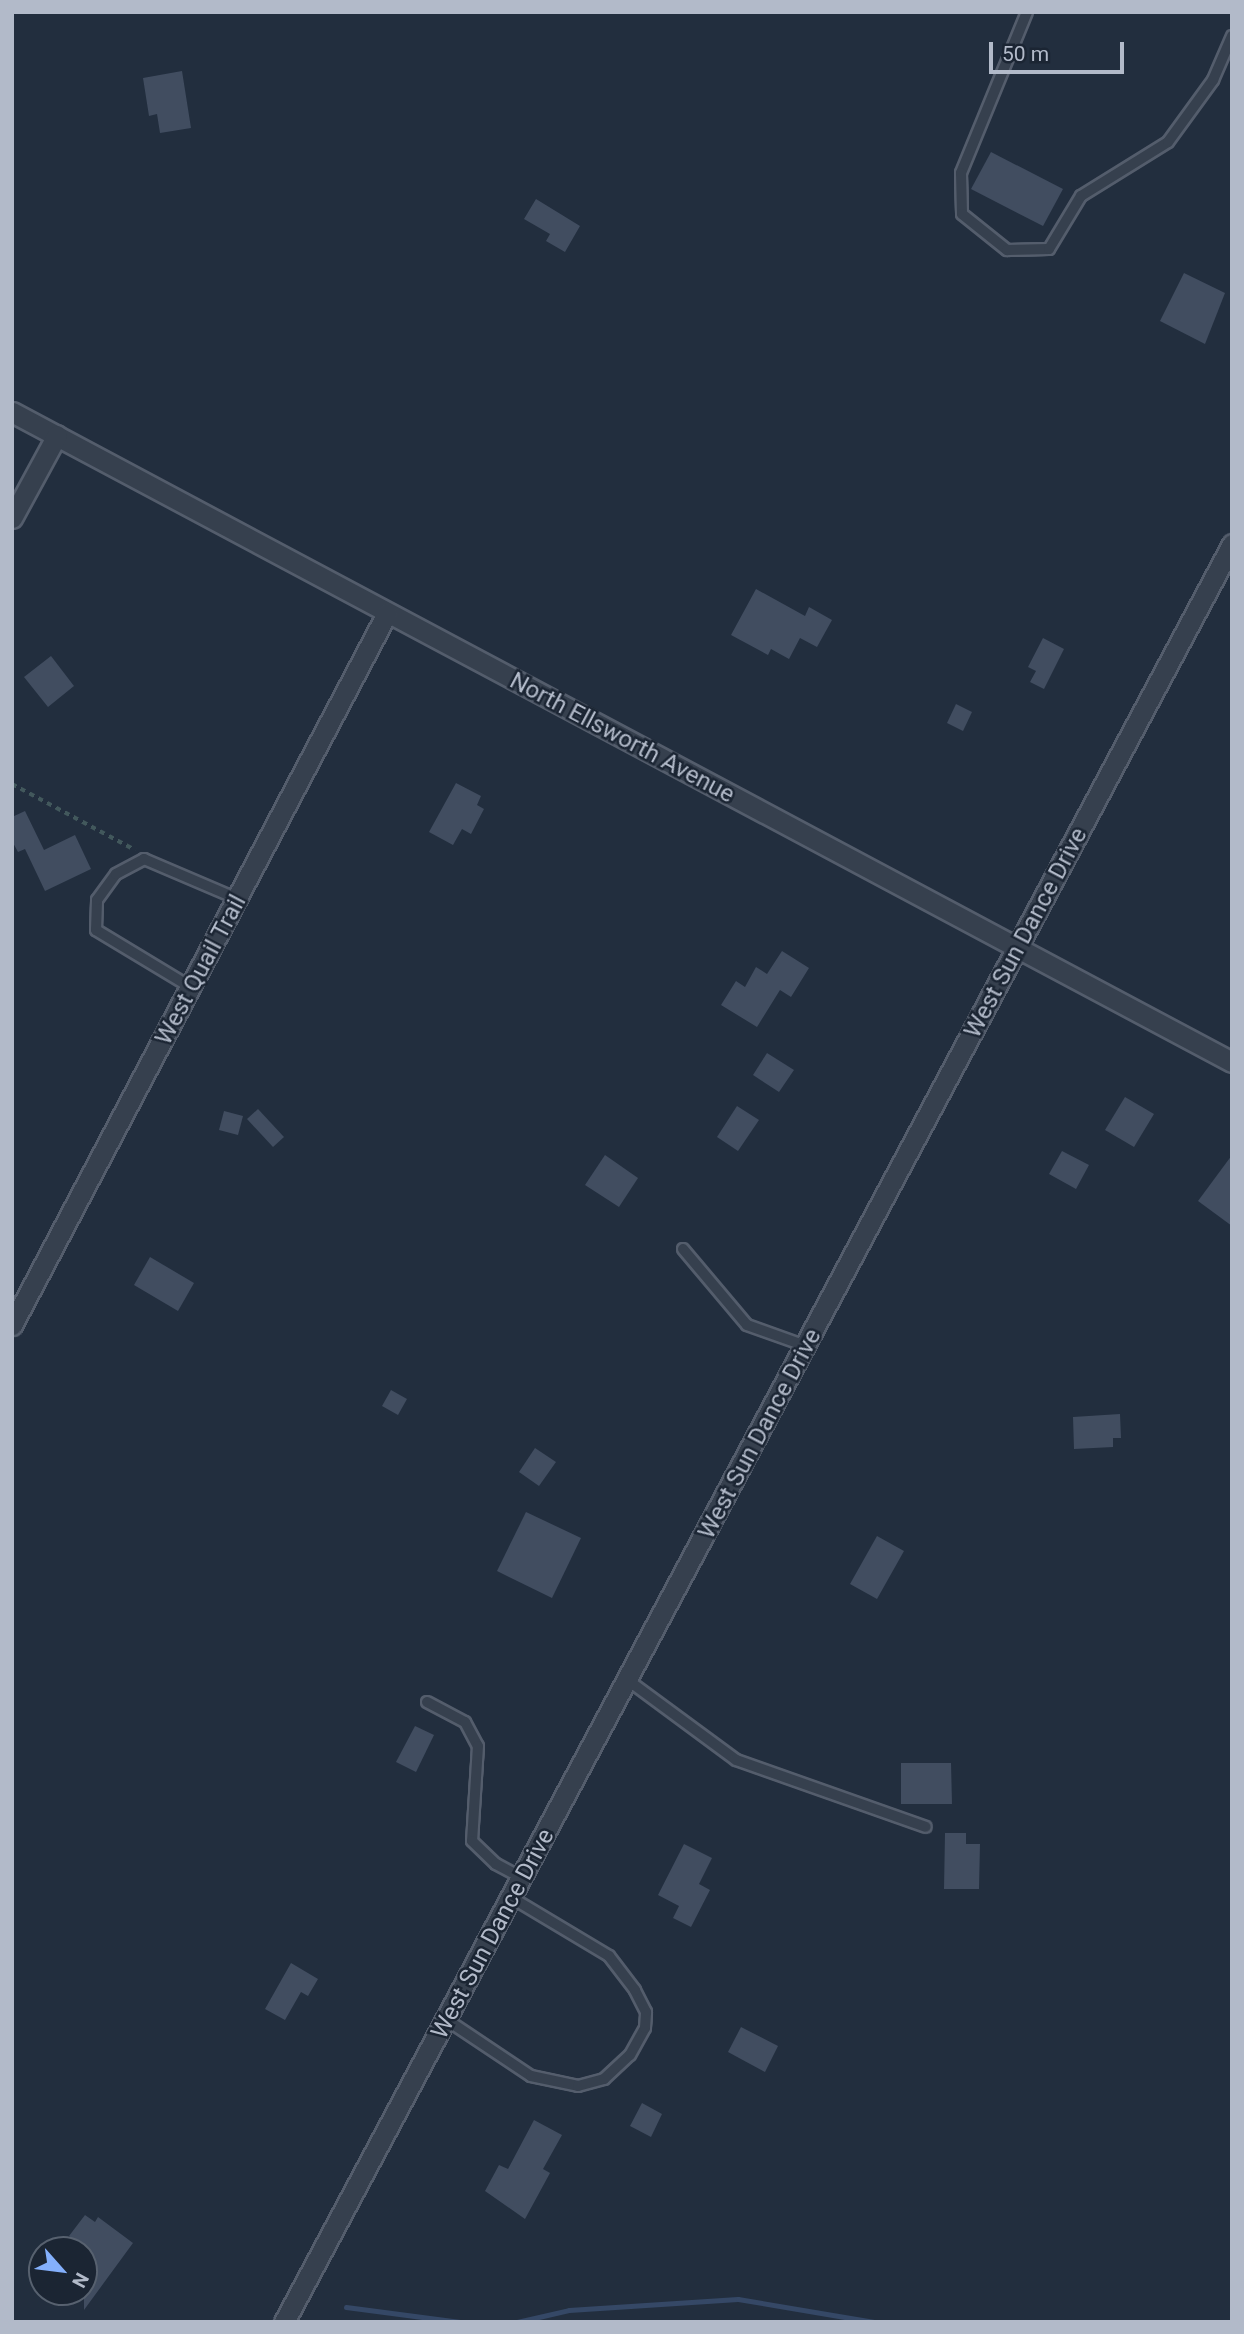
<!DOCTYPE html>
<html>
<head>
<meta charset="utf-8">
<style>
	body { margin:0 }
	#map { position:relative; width:1244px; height:2334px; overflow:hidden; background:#222e3e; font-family:Roboto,sans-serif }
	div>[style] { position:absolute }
	.stream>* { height:5px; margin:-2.5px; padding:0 2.5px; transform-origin:2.5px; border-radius:2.5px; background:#354866 }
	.building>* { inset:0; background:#414d60 }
	.path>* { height:3.5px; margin-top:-1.75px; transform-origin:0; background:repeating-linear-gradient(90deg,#42585c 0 5px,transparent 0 10px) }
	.roads { filter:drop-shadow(2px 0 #545d6c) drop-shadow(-2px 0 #545d6c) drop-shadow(0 2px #545d6c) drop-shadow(0 -2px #545d6c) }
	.service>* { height:10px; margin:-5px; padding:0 5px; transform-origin:5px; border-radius:5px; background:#36404e }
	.minor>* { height:19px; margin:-9.5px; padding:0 9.5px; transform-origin:9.5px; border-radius:9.5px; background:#36404e }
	span { translate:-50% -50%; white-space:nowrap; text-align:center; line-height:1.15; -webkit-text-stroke:5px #1b2533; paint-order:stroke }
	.street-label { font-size:24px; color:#b2bac9 }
	.frame { position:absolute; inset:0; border:14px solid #b2bac9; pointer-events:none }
	.north { position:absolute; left:28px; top:2236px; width:70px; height:70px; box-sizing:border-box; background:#1b2533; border:2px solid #57616f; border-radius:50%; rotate:118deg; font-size:19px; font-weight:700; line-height:28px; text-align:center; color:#b2bac9 }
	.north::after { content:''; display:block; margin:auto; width:24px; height:32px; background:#84b0fc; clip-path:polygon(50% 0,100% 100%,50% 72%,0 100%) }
	.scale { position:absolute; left:989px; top:42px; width:135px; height:32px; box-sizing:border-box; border:4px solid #b2bac9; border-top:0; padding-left:9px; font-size:21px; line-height:24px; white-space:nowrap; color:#b2bac9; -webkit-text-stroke:5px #1b2533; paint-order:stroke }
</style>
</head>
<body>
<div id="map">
	<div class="stream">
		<div style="left:346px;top:2307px;width:115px;rotate:7.5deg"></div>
		<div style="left:517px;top:2322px;width:53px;rotate:-13deg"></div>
		<div style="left:569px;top:2310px;width:169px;rotate:-3.7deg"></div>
		<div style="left:738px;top:2299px;width:138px;rotate:9.6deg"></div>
		<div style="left:948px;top:2322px;width:7px"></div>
	</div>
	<div class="building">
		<div style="clip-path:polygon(182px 71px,191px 128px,160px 133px,157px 114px,149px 116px,143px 78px)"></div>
		<div style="clip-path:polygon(991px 152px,1063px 189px,1043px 226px,971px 189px)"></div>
		<div style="clip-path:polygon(536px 199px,580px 226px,565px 252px,546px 241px,550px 234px,524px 219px)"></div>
		<div style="clip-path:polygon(1184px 273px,1225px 293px,1205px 344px,1160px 321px)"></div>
		<div style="clip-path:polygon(756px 589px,805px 616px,809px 607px,832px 620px,817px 647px,800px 638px,789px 659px,771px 649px,768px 655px,731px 635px)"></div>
		<div style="clip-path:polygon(1043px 638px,1064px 649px,1044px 689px,1030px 682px,1036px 671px,1028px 667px)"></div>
		<div style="clip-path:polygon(51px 656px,74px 686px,48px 707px,24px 677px)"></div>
		<div style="clip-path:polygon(956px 704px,972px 712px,963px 731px,947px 723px)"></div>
		<div style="clip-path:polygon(456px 783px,481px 796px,477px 805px,484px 809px,471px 834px,462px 829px,453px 845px,429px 832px)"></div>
		<div style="clip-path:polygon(25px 811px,44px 850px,75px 835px,91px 869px,45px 891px,25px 849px,18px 852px,12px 841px,12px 817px)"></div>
		<div style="clip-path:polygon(782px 951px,809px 968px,791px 997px,780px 990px,757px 1027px,721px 1005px,736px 981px,745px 987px,756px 967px,767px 974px)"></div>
		<div style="clip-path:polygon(767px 1053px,794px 1070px,779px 1092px,753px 1075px)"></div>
		<div style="clip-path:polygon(1125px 1097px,1154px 1114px,1134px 1147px,1105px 1130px)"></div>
		<div style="clip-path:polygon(737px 1106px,759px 1120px,738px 1151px,717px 1137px)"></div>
		<div style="clip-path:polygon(258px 1109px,284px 1137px,273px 1147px,247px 1119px)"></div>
		<div style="clip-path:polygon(224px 1111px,243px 1116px,238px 1135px,219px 1130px)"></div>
		<div style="clip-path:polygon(1062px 1151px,1089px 1165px,1076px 1189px,1049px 1174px)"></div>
		<div style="clip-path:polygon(605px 1155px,638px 1178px,619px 1207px,585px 1185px)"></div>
		<div style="clip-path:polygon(1232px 1155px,1232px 1226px,1198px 1201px)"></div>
		<div style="clip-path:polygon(150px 1257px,194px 1283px,178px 1311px,134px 1285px)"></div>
		<div style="clip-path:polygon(391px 1390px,407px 1399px,398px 1415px,382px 1406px)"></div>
		<div style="clip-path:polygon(1120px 1414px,1121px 1438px,1113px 1438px,1113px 1447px,1074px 1449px,1073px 1417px)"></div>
		<div style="clip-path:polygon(535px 1448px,556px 1462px,539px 1486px,519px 1472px)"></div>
		<div style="clip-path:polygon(526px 1512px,581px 1538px,552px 1598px,497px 1571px)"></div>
		<div style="clip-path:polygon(877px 1536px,904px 1551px,877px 1599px,850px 1584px)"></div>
		<div style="clip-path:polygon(415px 1726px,434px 1735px,416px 1772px,396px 1762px)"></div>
		<div style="clip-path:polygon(901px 1763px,951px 1763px,952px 1804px,901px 1804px)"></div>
		<div style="clip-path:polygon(945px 1833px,966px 1833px,966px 1844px,980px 1844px,979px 1889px,944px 1889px)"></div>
		<div style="clip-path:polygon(684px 1844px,712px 1858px,699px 1884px,710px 1890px,691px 1927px,673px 1918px,679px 1906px,658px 1895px)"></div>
		<div style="clip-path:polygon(291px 1963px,318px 1979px,308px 1996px,301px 1992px,285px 2020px,265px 2009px)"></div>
		<div style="clip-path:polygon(741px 2027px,778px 2046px,765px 2072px,728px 2052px)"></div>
		<div style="clip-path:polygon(642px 2103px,662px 2114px,651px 2137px,630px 2126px)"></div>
		<div style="clip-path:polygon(534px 2120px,562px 2135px,543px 2169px,550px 2173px,525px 2219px,485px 2191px,499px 2165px,508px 2169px)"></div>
		<div style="clip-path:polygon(85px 2215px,95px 2222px,98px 2217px,133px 2243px,84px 2310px,84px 2250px,73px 2250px,79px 2243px,69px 2236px)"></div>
	</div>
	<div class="path">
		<div style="left:12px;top:784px;width:140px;rotate:28.2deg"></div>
	</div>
	<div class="roads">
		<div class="service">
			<div style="left:1027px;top:12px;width:174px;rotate:112.3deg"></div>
			<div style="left:961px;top:173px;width:41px;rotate:88.6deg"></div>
			<div style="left:962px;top:214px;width:58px;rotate:38.7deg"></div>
			<div style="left:1007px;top:250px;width:42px;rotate:-1.4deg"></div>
			<div style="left:1049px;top:249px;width:62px;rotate:-58.9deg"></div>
			<div style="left:1081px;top:196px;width:102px;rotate:-31.8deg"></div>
			<div style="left:1168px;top:142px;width:77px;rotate:-54deg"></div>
			<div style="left:1213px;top:80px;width:48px;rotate:-66.6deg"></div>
			<div style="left:192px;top:988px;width:112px;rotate:-148.9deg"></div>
			<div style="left:96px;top:930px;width:30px;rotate:-88deg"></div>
			<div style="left:97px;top:900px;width:32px;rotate:-54deg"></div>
			<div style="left:116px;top:874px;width:32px;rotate:-28deg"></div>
			<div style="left:144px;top:859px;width:102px;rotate:23.1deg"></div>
			<div style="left:683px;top:1249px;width:99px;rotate:49.9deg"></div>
			<div style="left:747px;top:1325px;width:63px;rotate:19.6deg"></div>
			<div style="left:629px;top:1681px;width:133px;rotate:36.4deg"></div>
			<div style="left:736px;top:1760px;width:201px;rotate:19.4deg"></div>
			<div style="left:427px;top:1702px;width:43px;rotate:27.8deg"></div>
			<div style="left:465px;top:1722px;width:27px;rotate:62deg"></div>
			<div style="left:478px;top:1746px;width:95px;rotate:93.6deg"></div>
			<div style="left:472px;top:1841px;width:33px;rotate:44deg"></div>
			<div style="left:496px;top:1864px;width:30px;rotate:28deg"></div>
			<div style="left:447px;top:2020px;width:101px;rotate:33.7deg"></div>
			<div style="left:531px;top:2076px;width:48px;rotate:12deg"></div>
			<div style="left:578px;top:2086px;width:27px;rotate:-15deg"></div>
			<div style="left:604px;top:2079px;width:35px;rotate:-43deg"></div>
			<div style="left:630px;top:2055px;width:31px;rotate:-61deg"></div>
			<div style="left:645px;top:2028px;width:16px;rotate:-86deg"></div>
			<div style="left:646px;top:2012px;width:25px;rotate:-117deg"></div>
			<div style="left:635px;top:1990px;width:43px;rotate:-127.4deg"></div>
			<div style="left:609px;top:1956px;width:113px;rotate:-149.1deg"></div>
		</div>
		<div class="minor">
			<div style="left:12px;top:412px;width:1382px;rotate:28.05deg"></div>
			<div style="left:12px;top:518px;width:94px;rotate:-61.5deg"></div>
			<div style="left:12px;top:1325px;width:805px;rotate:-62.22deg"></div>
			<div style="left:284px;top:2322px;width:2015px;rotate:-61.93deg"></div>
		</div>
	</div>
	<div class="street-label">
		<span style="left:622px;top:738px;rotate:28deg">North Ellsworth Avenue</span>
		<span style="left:1026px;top:933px;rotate:-62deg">West Sun Dance Drive</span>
		<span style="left:201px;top:970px;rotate:-62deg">West Quail Trail</span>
		<span style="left:760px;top:1434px;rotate:-62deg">West Sun Dance Drive</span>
		<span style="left:493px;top:1934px;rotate:-62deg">West Sun Dance Drive</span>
	</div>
	<div class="frame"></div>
	<div class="north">N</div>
	<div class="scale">50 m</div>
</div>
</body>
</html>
